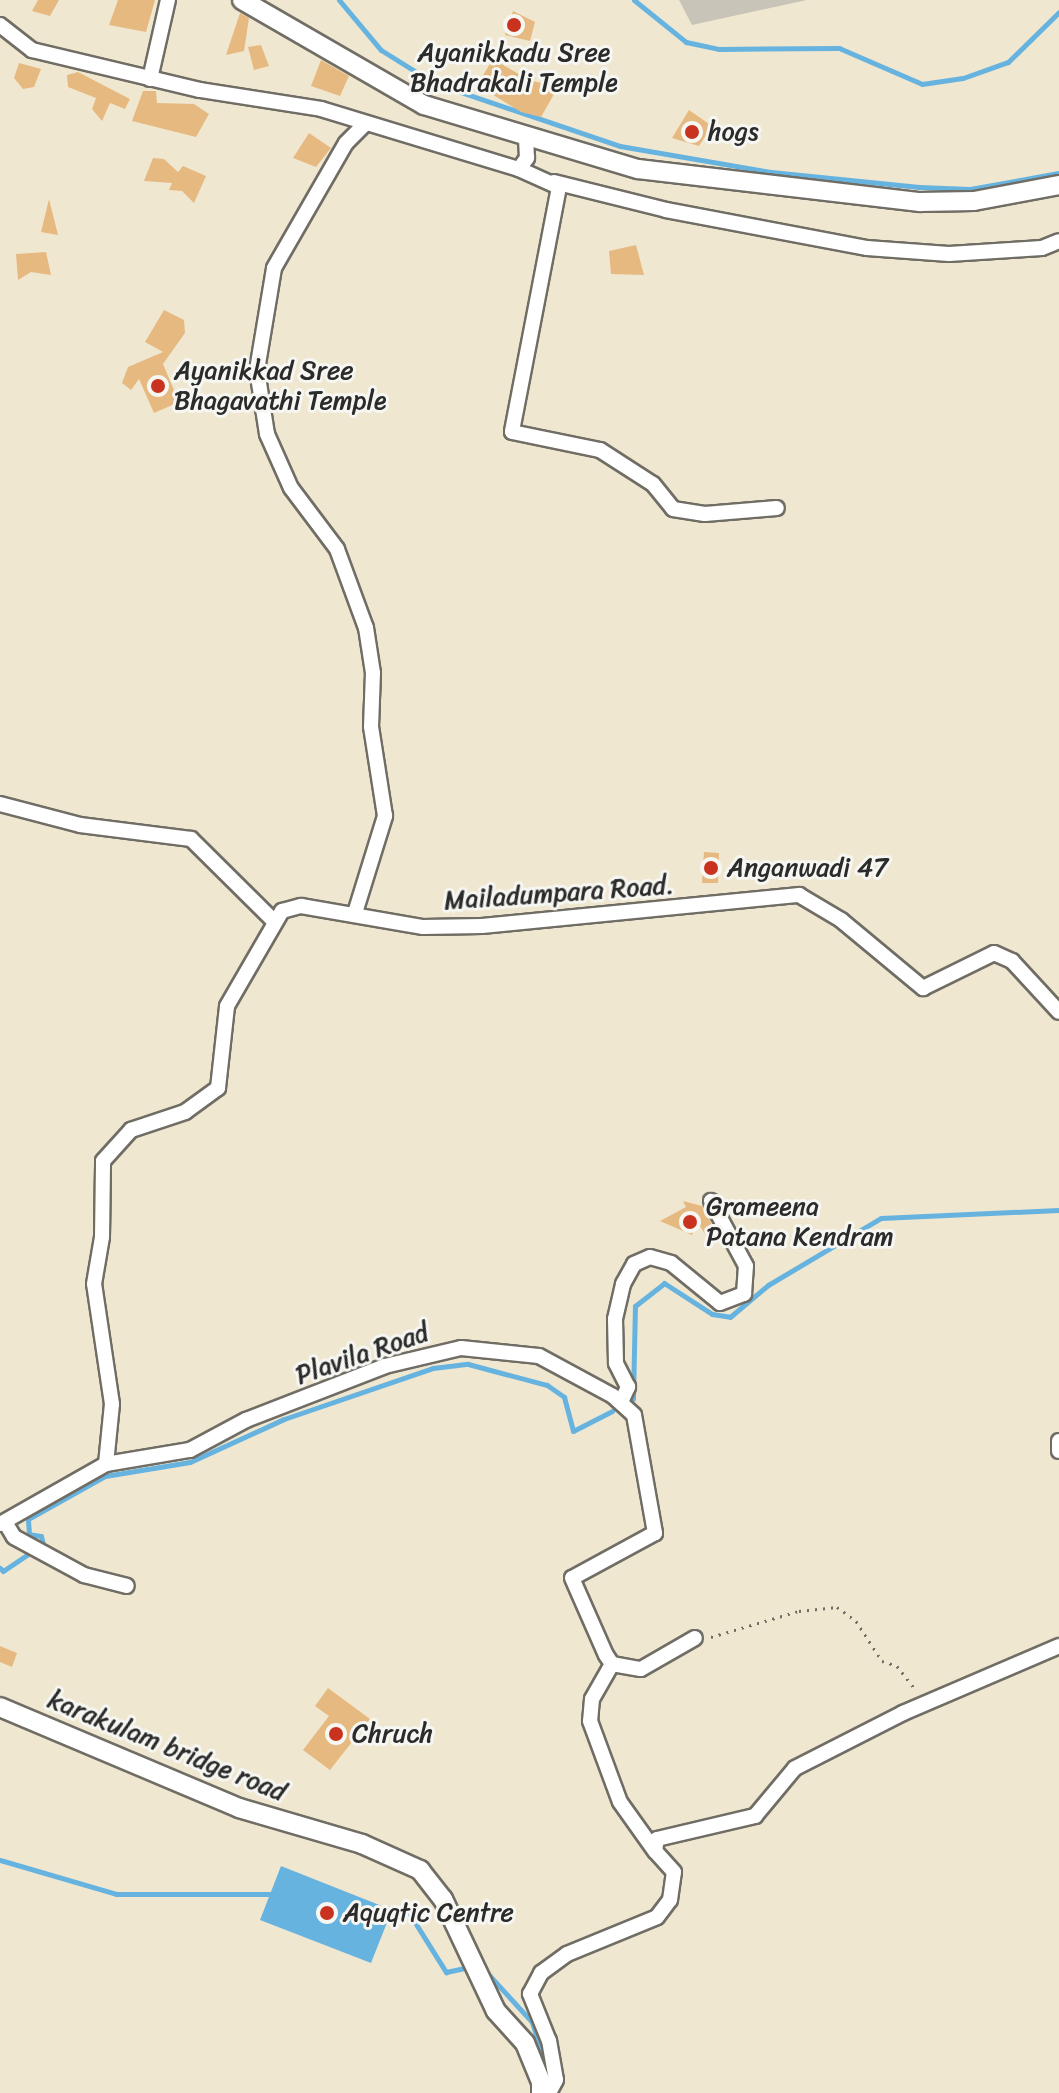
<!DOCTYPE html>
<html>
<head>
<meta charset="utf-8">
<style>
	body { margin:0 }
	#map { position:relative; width:1059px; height:2093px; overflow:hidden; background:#f0e7d1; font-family:Sriracha,sans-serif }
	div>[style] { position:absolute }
	.industrial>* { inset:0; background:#c8c4b8 }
	.water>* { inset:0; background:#67b3e0 }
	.stream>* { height:5px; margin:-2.5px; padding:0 2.5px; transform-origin:2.5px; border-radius:2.5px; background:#67b3e0 }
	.building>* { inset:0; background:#e6b980 }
	.path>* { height:3px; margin-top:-1.5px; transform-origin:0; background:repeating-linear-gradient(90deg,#706d65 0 2px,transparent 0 8px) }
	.roads { filter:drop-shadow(2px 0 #706d65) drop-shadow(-2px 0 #706d65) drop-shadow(0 2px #706d65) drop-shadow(0 -2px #706d65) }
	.minor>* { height:14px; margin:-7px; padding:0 7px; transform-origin:7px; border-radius:7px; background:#fff }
	.secondary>* { height:18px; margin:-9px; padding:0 9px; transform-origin:9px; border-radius:9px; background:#fff }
	.dots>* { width:22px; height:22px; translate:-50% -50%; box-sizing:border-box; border:4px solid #f6f6f2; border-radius:50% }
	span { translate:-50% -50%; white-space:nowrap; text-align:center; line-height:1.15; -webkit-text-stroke:6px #f6f6f2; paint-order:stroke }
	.poi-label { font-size:26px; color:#2b2b2b }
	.left { translate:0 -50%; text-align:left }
	.street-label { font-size:26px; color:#2b2b2b }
</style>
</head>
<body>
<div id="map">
	<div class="industrial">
		<div style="clip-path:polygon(679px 0,807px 0,692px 25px)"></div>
	</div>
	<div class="water">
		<div style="clip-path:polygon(281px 1866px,392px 1910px,371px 1963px,260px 1920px)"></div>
	</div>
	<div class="stream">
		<div style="left:339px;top:0;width:65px;rotate:50deg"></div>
		<div style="left:381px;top:50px;width:62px;rotate:31.9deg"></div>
		<div style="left:434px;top:83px;width:196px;rotate:18.7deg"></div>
		<div style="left:620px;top:146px;width:153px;rotate:9.8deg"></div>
		<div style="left:771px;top:172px;width:149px;rotate:5.8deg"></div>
		<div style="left:919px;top:187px;width:51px;rotate:2.2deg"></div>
		<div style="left:970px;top:189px;width:90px;rotate:-10.2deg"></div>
		<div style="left:634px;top:0;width:67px;rotate:38.9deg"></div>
		<div style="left:686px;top:42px;width:33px;rotate:12deg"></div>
		<div style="left:718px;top:49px;width:121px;rotate:-0.5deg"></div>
		<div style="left:839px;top:48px;width:90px;rotate:23.4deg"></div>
		<div style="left:922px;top:84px;width:41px;rotate:-8.3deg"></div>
		<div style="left:963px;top:78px;width:48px;rotate:-19.6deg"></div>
		<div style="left:1008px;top:62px;width:71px;rotate:-44.4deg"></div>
		<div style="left:633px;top:1399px;width:93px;rotate:-88.8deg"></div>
		<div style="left:635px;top:1306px;width:37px;rotate:-38deg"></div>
		<div style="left:664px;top:1283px;width:57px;rotate:32.9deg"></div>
		<div style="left:712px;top:1314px;width:18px;rotate:9deg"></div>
		<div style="left:730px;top:1317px;width:50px;rotate:-40.1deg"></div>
		<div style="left:768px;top:1285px;width:131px;rotate:-30.7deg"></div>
		<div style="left:881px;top:1218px;width:178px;rotate:-2.6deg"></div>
		<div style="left:0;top:1568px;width:4px;rotate:45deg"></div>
		<div style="left:3px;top:1571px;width:48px;rotate:-34deg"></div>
		<div style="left:43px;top:1544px;width:8px;rotate:-104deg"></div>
		<div style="left:41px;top:1536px;width:12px;rotate:-171deg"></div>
		<div style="left:29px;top:1534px;width:15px;rotate:-94deg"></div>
		<div style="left:28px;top:1519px;width:88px;rotate:-29.2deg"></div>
		<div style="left:105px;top:1476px;width:86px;rotate:-9.4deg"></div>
		<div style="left:190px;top:1462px;width:103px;rotate:-24.6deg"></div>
		<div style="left:284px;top:1419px;width:157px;rotate:-18.9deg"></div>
		<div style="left:433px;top:1368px;width:35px;rotate:-7deg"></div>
		<div style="left:468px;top:1364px;width:82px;rotate:14.9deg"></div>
		<div style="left:547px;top:1385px;width:21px;rotate:35deg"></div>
		<div style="left:564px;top:1397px;width:35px;rotate:75deg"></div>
		<div style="left:573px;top:1431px;width:44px;rotate:-27.1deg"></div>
		<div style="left:0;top:1860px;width:121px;rotate:16.3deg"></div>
		<div style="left:116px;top:1894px;width:154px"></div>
		<div style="left:386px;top:1908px;width:24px;rotate:12deg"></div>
		<div style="left:409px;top:1913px;width:70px;rotate:57.9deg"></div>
		<div style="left:446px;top:1972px;width:25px;rotate:-12deg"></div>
		<div style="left:479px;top:1964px;width:79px;rotate:47.6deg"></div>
		<div style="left:532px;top:2022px;width:51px;rotate:73deg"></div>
	</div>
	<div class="building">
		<div style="clip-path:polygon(38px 0,59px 0,50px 16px,32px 11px)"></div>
		<div style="clip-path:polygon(118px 0,155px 0,146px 32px,109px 25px)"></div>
		<div style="clip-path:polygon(513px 11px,535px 22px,530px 41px,505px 35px)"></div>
		<div style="clip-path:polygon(240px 13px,249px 18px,244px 51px,226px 55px)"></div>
		<div style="clip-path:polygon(261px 45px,269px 66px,254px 70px,248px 47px)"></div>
		<div style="clip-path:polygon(493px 59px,529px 80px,558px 87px,541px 117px,521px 112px,477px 85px)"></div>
		<div style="clip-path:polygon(321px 60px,349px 76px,340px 96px,311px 86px)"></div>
		<div style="clip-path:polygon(19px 63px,41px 69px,34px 87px,23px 89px,14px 78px)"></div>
		<div style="clip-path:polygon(78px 72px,130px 99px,125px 109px,110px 103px,102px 121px,92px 109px,96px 98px,68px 87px,67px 75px)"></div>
		<div style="clip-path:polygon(143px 91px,156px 91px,157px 103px,194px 104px,209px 114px,196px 137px,132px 121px)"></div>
		<div style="clip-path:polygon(689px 110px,712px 126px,699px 146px,672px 138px)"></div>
		<div style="clip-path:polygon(309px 133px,331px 148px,316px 167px,293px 158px)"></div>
		<div style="clip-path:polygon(153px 158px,164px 159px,178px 172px,183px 166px,206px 176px,194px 203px,182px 191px,169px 190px,172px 183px,144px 181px)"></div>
		<div style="clip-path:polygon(49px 199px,58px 235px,41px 232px)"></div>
		<div style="clip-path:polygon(636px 245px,644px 275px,611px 274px,609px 251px)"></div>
		<div style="clip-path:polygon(46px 252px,51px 275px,31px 272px,18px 280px,16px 254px)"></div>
		<div style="clip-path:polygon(164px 310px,184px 320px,185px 333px,163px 364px,179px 402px,154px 413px,139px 379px,131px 390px,122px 383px,128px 367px,163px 352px,145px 342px)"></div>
		<div style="clip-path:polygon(704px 852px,719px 853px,718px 883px,702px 883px)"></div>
		<div style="clip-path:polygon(683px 1201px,702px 1206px,716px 1232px,708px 1238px,697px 1222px,692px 1235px,660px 1221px,686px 1207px)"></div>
		<div style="clip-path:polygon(0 1646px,17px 1653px,12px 1667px,0 1662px)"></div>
		<div style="clip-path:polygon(328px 1688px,370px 1719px,330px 1770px,303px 1750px,329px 1716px,315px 1706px)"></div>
	</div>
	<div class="path">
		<div style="left:711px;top:1637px;width:92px;rotate:-16.5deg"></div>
		<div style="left:799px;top:1611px;width:38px;rotate:-6deg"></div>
		<div style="left:837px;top:1607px;width:24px;rotate:36deg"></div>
		<div style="left:856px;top:1621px;width:48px;rotate:57deg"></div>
		<div style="left:882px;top:1661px;width:16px;rotate:18deg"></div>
		<div style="left:897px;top:1666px;width:31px;rotate:52deg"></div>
	</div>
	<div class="roads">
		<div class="minor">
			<div style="left:0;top:25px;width:41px;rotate:38deg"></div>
			<div style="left:32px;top:50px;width:173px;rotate:13.4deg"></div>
			<div style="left:200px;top:90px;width:122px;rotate:8.9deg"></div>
			<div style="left:321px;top:109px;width:207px;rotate:16.9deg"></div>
			<div style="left:519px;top:169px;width:14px;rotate:-54deg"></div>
			<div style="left:527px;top:158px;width:18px;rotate:-93deg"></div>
			<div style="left:150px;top:79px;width:81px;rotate:-77.2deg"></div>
			<div style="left:519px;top:169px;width:44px;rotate:24.2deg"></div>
			<div style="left:559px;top:187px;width:249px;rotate:100.9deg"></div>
			<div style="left:512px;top:432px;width:90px;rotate:11.6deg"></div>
			<div style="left:600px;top:450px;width:63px;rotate:32.7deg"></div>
			<div style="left:653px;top:484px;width:32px;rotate:51deg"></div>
			<div style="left:673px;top:509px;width:32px;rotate:9deg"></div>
			<div style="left:705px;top:514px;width:72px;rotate:-4.8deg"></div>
			<div style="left:554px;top:182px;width:115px;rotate:14deg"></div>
			<div style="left:666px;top:210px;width:205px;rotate:10.7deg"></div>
			<div style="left:867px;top:248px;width:82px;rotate:4.2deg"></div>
			<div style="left:949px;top:254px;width:93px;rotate:-3.7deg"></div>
			<div style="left:1042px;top:248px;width:18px;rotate:-22deg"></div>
			<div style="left:0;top:804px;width:83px;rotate:14.7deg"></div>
			<div style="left:80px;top:825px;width:112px;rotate:7.2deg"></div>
			<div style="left:191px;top:839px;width:117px;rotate:44.7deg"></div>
			<div style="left:355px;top:913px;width:102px;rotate:-72.8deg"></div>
			<div style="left:385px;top:816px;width:90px;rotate:-98.9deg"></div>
			<div style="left:371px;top:727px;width:54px;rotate:-87.9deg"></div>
			<div style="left:373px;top:673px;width:46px;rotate:-98.8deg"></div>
			<div style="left:366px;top:628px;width:84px;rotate:-110.2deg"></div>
			<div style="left:337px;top:549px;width:76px;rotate:-127deg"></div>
			<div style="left:291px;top:488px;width:59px;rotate:-114deg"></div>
			<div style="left:267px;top:434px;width:65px;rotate:-98.9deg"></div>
			<div style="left:257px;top:370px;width:103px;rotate:-80.5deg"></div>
			<div style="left:274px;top:268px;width:144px;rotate:-60.1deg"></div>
			<div style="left:346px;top:143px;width:25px;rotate:-45deg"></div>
			<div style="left:621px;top:1402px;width:17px;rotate:-65deg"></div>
			<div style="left:628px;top:1387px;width:27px;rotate:-117deg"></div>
			<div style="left:616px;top:1363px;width:44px;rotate:-91.3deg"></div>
			<div style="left:615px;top:1319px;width:36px;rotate:-77deg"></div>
			<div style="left:623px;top:1284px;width:23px;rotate:-61deg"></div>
			<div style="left:634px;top:1264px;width:17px;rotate:-24deg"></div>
			<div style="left:650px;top:1257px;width:22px;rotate:16deg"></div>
			<div style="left:671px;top:1263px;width:63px;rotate:39.2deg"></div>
			<div style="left:720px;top:1303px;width:26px;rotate:-21deg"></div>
			<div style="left:744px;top:1294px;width:28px;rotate:-86deg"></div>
			<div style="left:746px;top:1266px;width:74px;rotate:-118.3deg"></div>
			<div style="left:1059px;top:1441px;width:10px;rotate:90deg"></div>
			<div style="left:106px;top:1464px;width:60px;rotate:-84.3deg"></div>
			<div style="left:112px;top:1404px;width:121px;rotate:-98.5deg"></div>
			<div style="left:94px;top:1284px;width:48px;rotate:-80.3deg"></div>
			<div style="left:102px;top:1237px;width:76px;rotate:-89.2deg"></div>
			<div style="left:103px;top:1161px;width:42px;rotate:-47.9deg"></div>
			<div style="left:131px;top:1130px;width:57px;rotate:-18.4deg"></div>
			<div style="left:185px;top:1112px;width:41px;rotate:-36deg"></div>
			<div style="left:218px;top:1088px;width:82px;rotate:-83.7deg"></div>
			<div style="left:227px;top:1006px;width:110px;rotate:-59.9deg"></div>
			<div style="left:282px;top:911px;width:20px;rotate:-15deg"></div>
			<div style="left:301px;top:906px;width:124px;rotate:9.8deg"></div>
			<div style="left:423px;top:927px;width:59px;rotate:-1deg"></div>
			<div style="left:482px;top:926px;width:319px;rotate:-5.6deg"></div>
			<div style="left:799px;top:895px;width:49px;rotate:30.8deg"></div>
			<div style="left:841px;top:920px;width:107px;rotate:39.7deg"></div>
			<div style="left:923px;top:988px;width:79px;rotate:-26.2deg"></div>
			<div style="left:994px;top:953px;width:20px;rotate:24deg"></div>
			<div style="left:1012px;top:961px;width:69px;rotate:47.3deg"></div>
			<div style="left:5px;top:1522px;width:17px;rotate:59deg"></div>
			<div style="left:14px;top:1537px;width:80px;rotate:28.5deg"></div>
			<div style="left:84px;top:1575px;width:44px;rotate:14.3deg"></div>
			<div style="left:0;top:1524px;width:122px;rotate:-29.5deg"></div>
			<div style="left:106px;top:1464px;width:85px;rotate:-9.5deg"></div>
			<div style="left:190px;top:1450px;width:64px;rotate:-28.2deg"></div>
			<div style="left:246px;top:1420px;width:149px;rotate:-21.2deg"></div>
			<div style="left:385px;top:1366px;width:78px;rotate:-13.3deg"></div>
			<div style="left:461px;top:1348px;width:78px;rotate:5.9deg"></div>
			<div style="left:539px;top:1356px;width:84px;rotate:28.4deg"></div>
			<div style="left:613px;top:1396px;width:28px;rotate:42deg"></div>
			<div style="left:634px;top:1415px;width:120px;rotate:79.9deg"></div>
			<div style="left:655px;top:1533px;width:94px;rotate:151.5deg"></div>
			<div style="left:572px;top:1578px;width:84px;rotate:66.2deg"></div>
			<div style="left:606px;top:1655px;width:11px;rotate:56deg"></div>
			<div style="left:612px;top:1664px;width:29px;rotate:10deg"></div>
			<div style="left:641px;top:1669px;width:62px;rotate:-29.9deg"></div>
			<div style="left:612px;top:1664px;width:40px;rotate:119.7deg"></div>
			<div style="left:592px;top:1699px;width:22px;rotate:95deg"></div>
			<div style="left:590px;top:1721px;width:86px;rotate:69.7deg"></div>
			<div style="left:620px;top:1802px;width:60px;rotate:54.5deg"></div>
			<div style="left:549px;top:2093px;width:15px;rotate:-62deg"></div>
			<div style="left:556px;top:2080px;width:40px;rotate:-100deg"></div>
			<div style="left:549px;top:2041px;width:51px;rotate:-112deg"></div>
			<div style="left:530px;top:1994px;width:24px;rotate:-62deg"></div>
			<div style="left:541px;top:1973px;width:32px;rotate:-36deg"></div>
			<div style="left:567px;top:1954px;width:97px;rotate:-22.3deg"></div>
			<div style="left:657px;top:1917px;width:21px;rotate:-53deg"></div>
			<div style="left:670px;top:1900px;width:28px;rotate:-82deg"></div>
			<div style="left:674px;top:1872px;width:28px;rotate:-132deg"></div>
			<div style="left:655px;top:1851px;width:12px;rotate:-81deg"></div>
			<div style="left:657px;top:1839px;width:101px;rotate:-13.2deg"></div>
			<div style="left:755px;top:1816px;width:62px;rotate:-50.2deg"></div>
			<div style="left:795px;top:1768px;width:121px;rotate:-27deg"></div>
			<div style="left:903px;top:1713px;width:170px;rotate:-23.2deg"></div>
		</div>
		<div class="secondary">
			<div style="left:242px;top:0;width:210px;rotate:30deg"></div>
			<div style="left:424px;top:105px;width:223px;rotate:16.7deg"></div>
			<div style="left:638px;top:169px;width:284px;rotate:6.7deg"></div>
			<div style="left:920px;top:202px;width:54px;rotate:-1.1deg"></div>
			<div style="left:974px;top:201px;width:86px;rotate:-10.7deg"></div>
			<div style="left:0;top:1707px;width:259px;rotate:22.9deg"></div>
			<div style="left:239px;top:1808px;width:128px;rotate:16.3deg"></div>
			<div style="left:362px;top:1844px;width:64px;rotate:24.1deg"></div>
			<div style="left:420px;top:1870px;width:37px;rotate:52deg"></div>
			<div style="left:443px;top:1899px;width:124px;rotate:64.7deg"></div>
			<div style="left:496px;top:2011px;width:43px;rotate:47.8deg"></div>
			<div style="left:525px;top:2043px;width:42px;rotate:67.7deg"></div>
			<div style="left:541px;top:2082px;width:11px;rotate:90deg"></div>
		</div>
	</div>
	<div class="dots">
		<div style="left:514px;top:25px;background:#c8321e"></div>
		<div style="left:692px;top:132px;background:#c8321e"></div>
		<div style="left:158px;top:386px;background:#c8321e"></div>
		<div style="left:711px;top:868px;background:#c8321e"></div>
		<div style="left:690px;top:1222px;background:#c8321e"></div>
		<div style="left:336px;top:1734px;background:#c8321e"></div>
		<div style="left:327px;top:1913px;background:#c8321e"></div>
	</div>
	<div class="poi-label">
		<span style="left:514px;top:68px">Ayanikkadu Sree<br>Bhadrakali Temple</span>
		<span class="left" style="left:708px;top:132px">hogs</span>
		<span class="left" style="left:174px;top:386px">Ayanikkad Sree<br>Bhagavathi Temple</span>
		<span class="left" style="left:727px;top:868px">Anganwadi 47</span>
		<span class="left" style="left:706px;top:1222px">Grameena<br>Patana Kendram</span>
		<span class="left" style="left:352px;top:1734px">Chruch</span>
		<span class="left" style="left:343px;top:1913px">Aquqtic Centre</span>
	</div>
	<div class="street-label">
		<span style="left:559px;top:893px;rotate:-4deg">Mailadumpara Road.</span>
		<span style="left:362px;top:1354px;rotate:-19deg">Plavila Road</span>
		<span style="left:167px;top:1746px;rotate:22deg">karakulam bridge road</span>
	</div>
</div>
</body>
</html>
